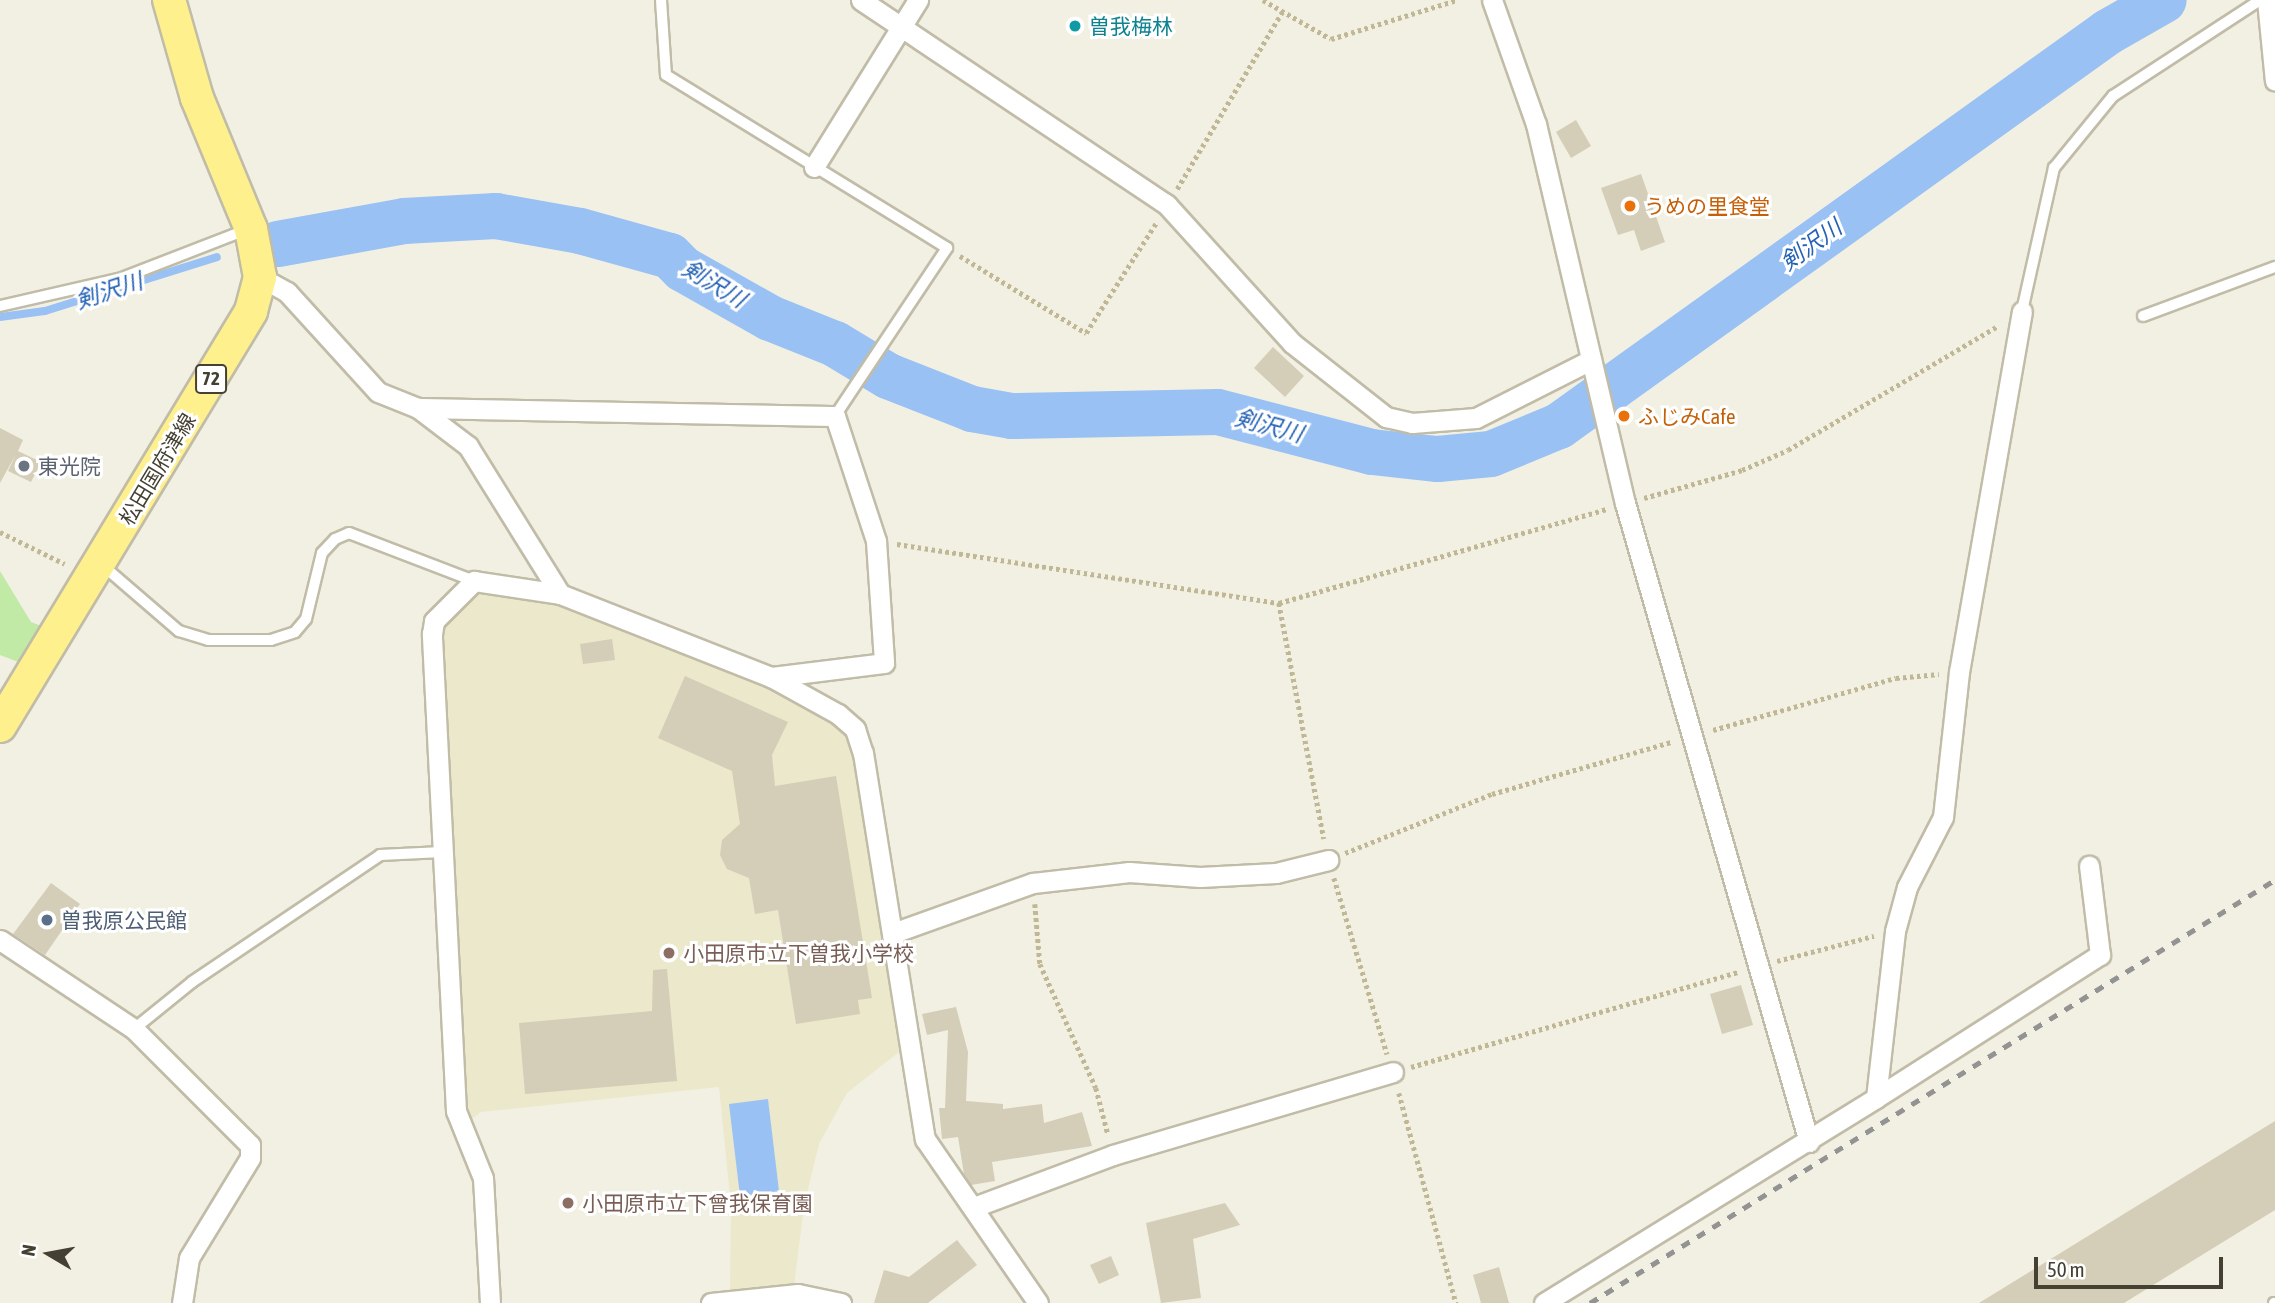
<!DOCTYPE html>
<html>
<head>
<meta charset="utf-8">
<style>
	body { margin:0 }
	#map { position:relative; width:2275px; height:1303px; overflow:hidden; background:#f2f0e2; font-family:"Asap Condensed","Noto Sans JP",sans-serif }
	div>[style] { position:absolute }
	.education>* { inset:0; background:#ece8cb }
	.green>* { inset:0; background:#c2eaa7 }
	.water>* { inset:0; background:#99c1f4 }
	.stream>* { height:8px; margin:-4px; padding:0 4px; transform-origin:4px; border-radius:4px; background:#99c1f4 }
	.river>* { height:46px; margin:-23px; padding:0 23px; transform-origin:23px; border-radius:23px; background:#99c1f4 }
	.building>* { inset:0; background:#d4cdb7 }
	.path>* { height:4.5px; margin-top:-2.25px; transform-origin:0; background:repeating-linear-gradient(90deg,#c0b895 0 3.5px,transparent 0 7px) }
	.roads { filter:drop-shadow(2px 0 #c1bca7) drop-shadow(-2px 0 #c1bca7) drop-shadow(0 2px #c1bca7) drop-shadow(0 -2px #c1bca7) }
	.service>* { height:10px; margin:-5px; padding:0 5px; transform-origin:5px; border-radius:5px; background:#fff }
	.minor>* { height:19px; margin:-9.5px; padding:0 9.5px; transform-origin:9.5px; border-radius:9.5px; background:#fff }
	.primary>* { height:32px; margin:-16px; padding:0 16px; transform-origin:16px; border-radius:16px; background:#fff08e }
	.rail>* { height:5px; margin-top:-2.5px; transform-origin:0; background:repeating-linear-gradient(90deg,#939393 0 9px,transparent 0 18px) }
	.dots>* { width:19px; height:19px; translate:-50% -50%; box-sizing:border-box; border:4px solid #fff; border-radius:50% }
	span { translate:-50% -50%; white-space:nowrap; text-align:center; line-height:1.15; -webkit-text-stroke:6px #fff; paint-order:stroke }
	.shield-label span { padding:2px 5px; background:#fff; border:2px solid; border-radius:5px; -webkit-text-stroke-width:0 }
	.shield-label { font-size:19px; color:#444032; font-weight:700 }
	.culture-label { font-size:21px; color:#0d838f }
	.left { translate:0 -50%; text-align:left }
	.food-label { font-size:21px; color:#c56008 }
	.worship-label { font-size:21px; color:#5b616d }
	.street-label { font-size:21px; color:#444032 }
	.service-label { font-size:21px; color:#4e5e75 }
	.education-label { font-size:21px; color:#785e54 }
	.water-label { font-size:23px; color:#2663b5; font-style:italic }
	.north { position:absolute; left:14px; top:1219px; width:70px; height:70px; -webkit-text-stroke:5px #fff; paint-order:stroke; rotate:280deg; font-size:19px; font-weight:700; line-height:28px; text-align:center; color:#444032 }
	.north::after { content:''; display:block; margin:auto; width:24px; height:32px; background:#444032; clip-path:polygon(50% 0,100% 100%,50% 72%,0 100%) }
	.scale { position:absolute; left:2034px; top:1257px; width:189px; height:32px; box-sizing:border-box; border:4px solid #444032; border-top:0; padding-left:9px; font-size:21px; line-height:24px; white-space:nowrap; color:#444032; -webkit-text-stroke:5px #fff; paint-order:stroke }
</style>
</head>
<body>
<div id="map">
	<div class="education">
		<div style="clip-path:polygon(482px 593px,555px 601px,758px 683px,836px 723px,852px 743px,899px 1052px,847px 1093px,819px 1144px,804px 1206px,794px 1287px,730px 1291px,731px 1206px,719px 1087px,481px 1112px,469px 1121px,441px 643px,444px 624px,466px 599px)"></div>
	</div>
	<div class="green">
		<div style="clip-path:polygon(0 571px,31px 622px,49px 629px,26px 665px,0 655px)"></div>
	</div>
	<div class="water">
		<div style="clip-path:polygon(768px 1099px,779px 1191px,740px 1196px,729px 1104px)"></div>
	</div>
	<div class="stream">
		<div style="left:0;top:317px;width:45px;rotate:-7.6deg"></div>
		<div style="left:45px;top:311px;width:180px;rotate:-17.4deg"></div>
	</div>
	<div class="river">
		<div style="left:278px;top:244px;width:128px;rotate:-10.3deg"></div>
		<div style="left:404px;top:221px;width:92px;rotate:-3.1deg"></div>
		<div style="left:496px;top:216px;width:85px;rotate:10.1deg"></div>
		<div style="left:580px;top:231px;width:93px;rotate:15.5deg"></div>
		<div style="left:670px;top:256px;width:18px;rotate:45deg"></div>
		<div style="left:683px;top:269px;width:100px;rotate:29.4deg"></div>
		<div style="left:770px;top:318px;width:70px;rotate:21.8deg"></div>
		<div style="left:835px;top:344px;width:62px;rotate:31.1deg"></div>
		<div style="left:888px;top:376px;width:90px;rotate:21.4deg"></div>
		<div style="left:972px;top:409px;width:41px;rotate:9.9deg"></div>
		<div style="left:1012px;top:416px;width:206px;rotate:-1.1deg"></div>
		<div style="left:1218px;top:412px;width:159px;rotate:14.6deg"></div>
		<div style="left:1372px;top:452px;width:66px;rotate:6.1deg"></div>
		<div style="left:1438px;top:459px;width:53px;rotate:-5.4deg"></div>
		<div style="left:1491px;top:454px;width:74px;rotate:-22.4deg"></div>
		<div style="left:1559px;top:426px;width:676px;rotate:-35.67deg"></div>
		<div style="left:2108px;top:32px;width:64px;rotate:-29.7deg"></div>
	</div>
	<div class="building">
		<div style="clip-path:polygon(1576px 120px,1591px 146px,1571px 158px,1556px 132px)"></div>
		<div style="clip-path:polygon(1641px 174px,1665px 242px,1641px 251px,1634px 230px,1618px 235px,1601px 188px)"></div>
		<div style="clip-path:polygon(1273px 347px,1304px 376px,1285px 397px,1254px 368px)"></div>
		<div style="clip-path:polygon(0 428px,23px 440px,18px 451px,41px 462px,31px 482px,8px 471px,16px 454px,0 483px)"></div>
		<div style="clip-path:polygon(612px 639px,615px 660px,583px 664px,580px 644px)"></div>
		<div style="clip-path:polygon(685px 676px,788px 722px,772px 755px,775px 786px,836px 776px,872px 998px,858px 1000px,860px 1014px,796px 1024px,778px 910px,755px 914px,749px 878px,727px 869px,720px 855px,722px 840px,740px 824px,732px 771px,658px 738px)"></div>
		<div style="clip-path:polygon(51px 883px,80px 904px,45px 955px,13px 934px)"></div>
		<div style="clip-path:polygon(667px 969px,677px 1081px,525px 1094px,519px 1023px,652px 1011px,653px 970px)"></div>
		<div style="clip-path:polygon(1741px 985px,1753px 1025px,1722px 1034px,1710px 994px)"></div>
		<div style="clip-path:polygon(956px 1007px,968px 1052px,966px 1101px,1003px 1104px,1003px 1109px,1042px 1104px,1044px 1123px,1082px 1112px,1092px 1146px,992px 1162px,995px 1181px,971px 1185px,964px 1174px,958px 1137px,942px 1139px,939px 1108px,945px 1108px,948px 1030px,927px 1035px,922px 1014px)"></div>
		<div style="clip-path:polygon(2275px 1121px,2275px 1210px,2124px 1303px,1979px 1303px)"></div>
		<div style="clip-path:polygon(1225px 1203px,1240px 1225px,1193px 1239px,1201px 1298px,1161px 1303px,1146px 1223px)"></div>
		<div style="clip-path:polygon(957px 1240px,977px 1265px,928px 1303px,874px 1303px,884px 1270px,909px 1277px)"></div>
		<div style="clip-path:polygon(1111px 1256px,1119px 1275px,1099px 1284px,1090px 1265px)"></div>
		<div style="clip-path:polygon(1499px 1267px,1509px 1303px,1481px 1303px,1473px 1275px)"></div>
	</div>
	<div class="path">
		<div style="left:1263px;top:0;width:78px;rotate:29.8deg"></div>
		<div style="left:1331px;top:39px;width:132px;rotate:-17.2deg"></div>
		<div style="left:1177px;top:189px;width:206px;rotate:-59.3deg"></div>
		<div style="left:960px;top:256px;width:148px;rotate:31.4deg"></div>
		<div style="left:1086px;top:333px;width:130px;rotate:-57.5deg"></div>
		<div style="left:1644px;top:498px;width:102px;rotate:-15.9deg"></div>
		<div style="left:1742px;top:470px;width:50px;rotate:-23.5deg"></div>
		<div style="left:1788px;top:450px;width:242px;rotate:-30.6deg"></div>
		<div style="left:0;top:532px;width:72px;rotate:26.2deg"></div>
		<div style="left:897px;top:544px;width:387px;rotate:8.8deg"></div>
		<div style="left:1279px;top:603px;width:340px;rotate:-16deg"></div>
		<div style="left:1279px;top:603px;width:240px;rotate:79.2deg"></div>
		<div style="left:1713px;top:730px;width:190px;rotate:-15.9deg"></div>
		<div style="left:1896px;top:678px;width:43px;rotate:-5.3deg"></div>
		<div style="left:1345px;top:853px;width:158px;rotate:-21.9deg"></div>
		<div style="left:1492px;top:794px;width:186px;rotate:-16.2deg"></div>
		<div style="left:1334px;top:878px;width:184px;rotate:73.2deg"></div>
		<div style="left:1035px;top:904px;width:60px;rotate:85.2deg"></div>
		<div style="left:1040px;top:964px;width:136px;rotate:65.7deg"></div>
		<div style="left:1096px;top:1088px;width:48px;rotate:75.4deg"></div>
		<div style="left:1777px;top:961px;width:100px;rotate:-14.5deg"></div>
		<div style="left:1411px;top:1067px;width:341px;rotate:-16.2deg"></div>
		<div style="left:1399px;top:1093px;width:218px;rotate:74.8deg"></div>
	</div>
	<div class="roads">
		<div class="service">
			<div style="left:661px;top:0;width:75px;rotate:86.2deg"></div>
			<div style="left:666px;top:75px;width:330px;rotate:31.6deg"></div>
			<div style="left:947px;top:248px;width:202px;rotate:123.7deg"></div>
			<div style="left:0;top:306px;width:125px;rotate:-12.9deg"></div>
			<div style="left:122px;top:278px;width:133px;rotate:-21.2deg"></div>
			<div style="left:2022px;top:311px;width:147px;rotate:-77.4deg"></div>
			<div style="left:2054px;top:168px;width:93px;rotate:-50.7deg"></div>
			<div style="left:2113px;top:96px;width:176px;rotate:-33.1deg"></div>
			<div style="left:2143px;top:316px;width:141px;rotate:-20.4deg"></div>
			<div style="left:101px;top:564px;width:103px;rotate:40.7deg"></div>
			<div style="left:179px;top:631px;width:30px;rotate:17deg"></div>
			<div style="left:208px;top:640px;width:63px"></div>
			<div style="left:271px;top:640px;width:25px;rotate:-18deg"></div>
			<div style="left:295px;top:632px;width:17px;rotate:-50deg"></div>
			<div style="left:306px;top:619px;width:68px;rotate:-76.4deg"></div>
			<div style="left:322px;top:553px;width:19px;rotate:-47deg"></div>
			<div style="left:335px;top:539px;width:15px;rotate:-23deg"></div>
			<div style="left:349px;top:533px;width:134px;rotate:21deg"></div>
			<div style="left:134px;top:1029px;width:75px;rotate:-39deg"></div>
			<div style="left:192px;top:982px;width:227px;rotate:-34deg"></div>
			<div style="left:380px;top:855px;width:62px;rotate:-2.8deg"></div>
			<div style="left:2274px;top:1303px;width:1px"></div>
		</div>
		<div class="minor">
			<div style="left:861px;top:0;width:368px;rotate:33.8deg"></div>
			<div style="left:1167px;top:205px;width:186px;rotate:47.8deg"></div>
			<div style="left:1292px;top:343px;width:120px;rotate:38.2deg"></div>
			<div style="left:1386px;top:417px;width:27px;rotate:13deg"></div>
			<div style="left:1412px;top:423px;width:64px;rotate:-4.5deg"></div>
			<div style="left:1476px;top:418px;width:129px;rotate:-26.8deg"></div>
			<div style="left:1492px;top:0;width:132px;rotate:70.5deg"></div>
			<div style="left:1536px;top:124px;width:389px;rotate:76.8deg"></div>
			<div style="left:1625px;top:503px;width:665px;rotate:73.94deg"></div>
			<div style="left:2267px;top:0;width:81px;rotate:84.4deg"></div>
			<div style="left:814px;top:167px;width:197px;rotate:-58.1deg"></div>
			<div style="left:260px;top:277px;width:31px;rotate:29deg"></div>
			<div style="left:287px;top:292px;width:135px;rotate:47.7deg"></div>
			<div style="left:378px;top:392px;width:43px;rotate:21.8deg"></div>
			<div style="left:418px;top:408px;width:63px;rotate:37.2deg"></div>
			<div style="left:468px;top:446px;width:174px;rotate:58.1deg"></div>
			<div style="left:560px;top:594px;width:227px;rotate:21.5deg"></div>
			<div style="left:771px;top:677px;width:77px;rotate:28.9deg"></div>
			<div style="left:838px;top:714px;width:23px;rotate:41deg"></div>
			<div style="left:855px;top:729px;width:25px;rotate:72deg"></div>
			<div style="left:863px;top:753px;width:391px;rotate:80.9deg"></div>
			<div style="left:925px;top:1139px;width:199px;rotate:55.4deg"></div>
			<div style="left:418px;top:408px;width:417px;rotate:1.1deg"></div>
			<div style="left:835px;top:416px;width:132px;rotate:71.8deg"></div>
			<div style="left:876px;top:541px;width:122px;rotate:86.2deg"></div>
			<div style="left:884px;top:663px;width:114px;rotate:172.9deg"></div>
			<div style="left:893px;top:933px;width:149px;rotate:-19.7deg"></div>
			<div style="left:1033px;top:883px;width:97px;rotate:-6.5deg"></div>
			<div style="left:1129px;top:872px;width:71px;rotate:4deg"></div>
			<div style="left:1200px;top:877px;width:76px;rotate:-3deg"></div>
			<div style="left:1276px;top:873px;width:54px;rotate:-14deg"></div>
			<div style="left:0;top:940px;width:161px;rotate:33.6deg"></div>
			<div style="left:134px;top:1029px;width:164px;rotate:45deg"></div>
			<div style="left:250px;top:1145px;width:13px;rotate:90deg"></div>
			<div style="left:250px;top:1158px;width:117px;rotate:121.4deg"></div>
			<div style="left:189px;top:1258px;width:46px;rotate:98.8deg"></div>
			<div style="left:1876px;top:1098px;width:266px;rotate:-32.6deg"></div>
			<div style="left:2100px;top:955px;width:90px;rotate:-97deg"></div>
			<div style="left:974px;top:1207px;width:148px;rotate:-20.5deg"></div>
			<div style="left:1113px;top:1155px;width:292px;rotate:-16.5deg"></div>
			<div style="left:490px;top:1303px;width:125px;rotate:-93.2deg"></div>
			<div style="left:483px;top:1178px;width:72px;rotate:-111.9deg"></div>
			<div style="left:456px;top:1111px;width:478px;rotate:-92.9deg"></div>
			<div style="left:432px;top:634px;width:13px;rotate:-81deg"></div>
			<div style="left:434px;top:621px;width:57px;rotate:-45deg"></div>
			<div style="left:474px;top:581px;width:87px;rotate:8.6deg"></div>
			<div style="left:711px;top:1303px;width:87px;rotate:-5.9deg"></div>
			<div style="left:798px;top:1294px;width:44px;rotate:11.8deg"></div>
			<div style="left:1544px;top:1303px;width:390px;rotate:-31.7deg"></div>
			<div style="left:1876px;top:1098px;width:168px;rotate:-83.5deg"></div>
			<div style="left:1895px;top:931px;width:46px;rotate:-74.7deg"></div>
			<div style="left:1907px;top:887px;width:79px;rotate:-62.8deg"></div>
			<div style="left:1943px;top:817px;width:146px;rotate:-83.7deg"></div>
			<div style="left:1959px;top:672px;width:366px;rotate:-80.1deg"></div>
		</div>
		<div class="primary">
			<div style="left:0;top:726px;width:485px;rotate:-58.8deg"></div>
			<div style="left:251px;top:311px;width:35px;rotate:-75deg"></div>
			<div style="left:260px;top:277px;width:49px;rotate:-100.6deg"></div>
			<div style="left:251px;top:229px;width:142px;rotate:-112.4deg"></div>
			<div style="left:197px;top:98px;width:102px;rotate:-105.9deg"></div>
		</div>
	</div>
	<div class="rail">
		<div style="left:1590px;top:1303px;width:805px;rotate:-31.7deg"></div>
	</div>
	<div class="dots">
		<div style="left:1075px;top:26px;background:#0f9aa8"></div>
		<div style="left:1630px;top:206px;background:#e8710a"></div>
		<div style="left:1624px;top:416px;background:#e8710a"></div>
		<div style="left:24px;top:466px;background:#6b7280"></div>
		<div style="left:47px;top:920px;background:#5c6f8a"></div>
		<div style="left:669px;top:953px;background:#8d6e63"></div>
		<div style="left:568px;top:1203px;background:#8d6e63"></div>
	</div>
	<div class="shield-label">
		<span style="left:211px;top:379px">72</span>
	</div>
	<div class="culture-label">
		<span class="left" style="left:1089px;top:26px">曽我梅林</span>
	</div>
	<div class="food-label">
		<span class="left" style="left:1644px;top:206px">うめの里食堂</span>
		<span class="left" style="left:1638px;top:416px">ふじみCafe</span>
	</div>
	<div class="worship-label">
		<span class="left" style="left:38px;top:466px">東光院</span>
	</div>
	<div class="street-label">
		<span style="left:157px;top:469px;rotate:-59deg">松田国府津線</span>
	</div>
	<div class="service-label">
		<span class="left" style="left:61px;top:920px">曽我原公民館</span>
	</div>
	<div class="education-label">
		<span class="left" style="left:683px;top:953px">小田原市立下曽我小学校</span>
		<span class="left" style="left:582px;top:1203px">小田原市立下曾我保育園</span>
	</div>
	<div class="water-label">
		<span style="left:1811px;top:245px;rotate:-36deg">剣沢川</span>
		<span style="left:714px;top:284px;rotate:31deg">剣沢川</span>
		<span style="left:109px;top:291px;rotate:-18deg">剣沢川</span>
		<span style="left:1269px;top:426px;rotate:15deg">剣沢川</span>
	</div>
	<div class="north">N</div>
	<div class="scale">50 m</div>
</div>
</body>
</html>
